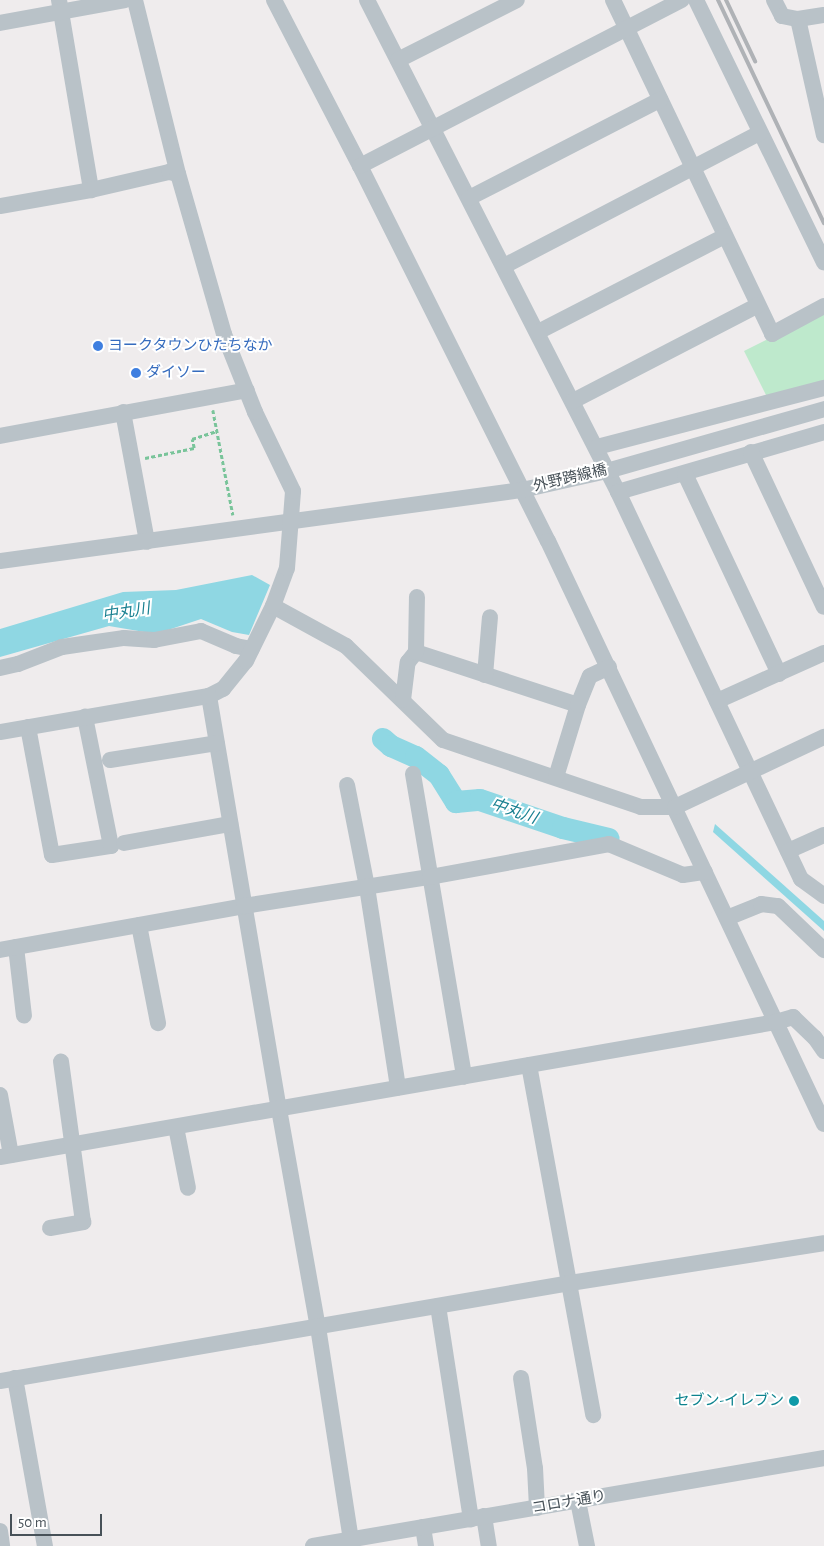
<!DOCTYPE html>
<html>
<head>
<meta charset="utf-8">
<style>
	body { margin:0 }
	#map { position:relative; width:824px; height:1546px; overflow:hidden; background:#efeced; font-family:"Alegreya Sans","Noto Sans JP",sans-serif }
	div>[style] { position:absolute }
	.green>* { inset:0; background:#bee9cc }
	.water>* { inset:0; background:#8fd7e3 }
	.river>* { height:22px; margin:-11px; padding:0 11px; transform-origin:11px; border-radius:11px; background:#8fd7e3 }
	.path>* { height:2.5px; margin-top:-1.25px; transform-origin:0; background:repeating-linear-gradient(90deg,#79c49a 0 4px,transparent 0 6.5px) }
	.minor>* { height:16px; margin:-8px; padding:0 8px; transform-origin:8px; border-radius:8px; background:#b9c2c8 }
	.rail>* { height:4px; margin:-2px; padding:0 2px; transform-origin:2px; border-radius:2px; background:#afb2b6 }
	.dots>* { width:14px; height:14px; translate:-50% -50%; box-sizing:border-box; border:2px solid #fff; border-radius:50% }
	span { translate:-50% -50%; white-space:nowrap; text-align:center; line-height:1.15; -webkit-text-stroke:4px #fff; paint-order:stroke }
	.shop-label { font-size:15px; color:#366cbe }
	.left { translate:0 -50%; text-align:left }
	.street-label { font-size:15px; color:#475158 }
	.culture-label { font-size:15px; color:#0d838f }
	.right { translate:-100% -50%; text-align:right }
	.water-label { font-size:16px; color:#198091; font-style:italic }
	.scale { position:absolute; left:10px; top:1514px; width:92px; height:22px; box-sizing:border-box; border:2px solid #475158; border-top:0; padding-left:6px; font-size:15px; line-height:18px; white-space:nowrap; color:#475158; -webkit-text-stroke:4px #fff; paint-order:stroke }
</style>
</head>
<body>
<div id="map">
	<div class="green">
		<div style="clip-path:polygon(824px 311px,824px 381px,767px 397px,744px 351px)"></div>
	</div>
	<div class="water">
		<div style="clip-path:polygon(252px 575px,270px 585px,249px 635px,232px 632px,201px 619px,156px 634px,109px 626px,0 657px,0 629px,123px 592px,176px 590px)"></div>
		<div style="clip-path:polygon(715px 824px,824px 921px,824px 931px,713px 832px)"></div>
	</div>
	<div class="river">
		<div style="left:383px;top:739px;width:11px;rotate:41deg"></div>
		<div style="left:391px;top:746px;width:27px;rotate:24deg"></div>
		<div style="left:416px;top:757px;width:29px;rotate:38deg"></div>
		<div style="left:439px;top:775px;width:32px;rotate:58deg"></div>
		<div style="left:456px;top:802px;width:24px;rotate:-5deg"></div>
		<div style="left:480px;top:800px;width:88px;rotate:18.6deg"></div>
		<div style="left:563px;top:828px;width:47px;rotate:13.4deg"></div>
	</div>
	<div class="path">
		<div style="left:213px;top:410px;width:107px;rotate:79.2deg"></div>
		<div style="left:145px;top:458px;width:50px;rotate:-11.5deg"></div>
		<div style="left:194px;top:448px;width:9px;rotate:-103deg"></div>
		<div style="left:192px;top:439px;width:26px;rotate:-18deg"></div>
	</div>
	<div class="minor">
		<div style="left:59px;top:0;width:193px;rotate:80.4deg"></div>
		<div style="left:274px;top:0;width:187px;rotate:62.6deg"></div>
		<div style="left:360px;top:166px;width:419px;rotate:63.4deg"></div>
		<div style="left:548px;top:541px;width:645px;rotate:64.67deg"></div>
		<div style="left:367px;top:0;width:552px;rotate:62.97deg"></div>
		<div style="left:618px;top:492px;width:215px;rotate:-16.2deg"></div>
		<div style="left:613px;top:0;width:370px;rotate:64.5deg"></div>
		<div style="left:772px;top:334px;width:59px;rotate:-28.3deg"></div>
		<div style="left:696px;top:0;width:292px;rotate:64deg"></div>
		<div style="left:774px;top:0;width:18px;rotate:63deg"></div>
		<div style="left:782px;top:16px;width:16px;rotate:11deg"></div>
		<div style="left:798px;top:19px;width:26px;rotate:-9deg"></div>
		<div style="left:798px;top:19px;width:119px;rotate:77.4deg"></div>
		<div style="left:0;top:23px;width:127px;rotate:-10.4deg"></div>
		<div style="left:398px;top:60px;width:133px;rotate:-26.8deg"></div>
		<div style="left:360px;top:166px;width:362px;rotate:-27.3deg"></div>
		<div style="left:469px;top:198px;width:215px;rotate:-27.2deg"></div>
		<div style="left:0;top:206px;width:92px;rotate:-10deg"></div>
		<div style="left:91px;top:190px;width:80px;rotate:-13deg"></div>
		<div style="left:169px;top:172px;width:9px;rotate:13deg"></div>
		<div style="left:504px;top:266px;width:288px;rotate:-27.5deg"></div>
		<div style="left:538px;top:332px;width:210px;rotate:-27.2deg"></div>
		<div style="left:573px;top:401px;width:208px;rotate:-27.4deg"></div>
		<div style="left:123px;top:412px;width:132px;rotate:79.5deg"></div>
		<div style="left:0;top:436px;width:251px;rotate:-10.5deg"></div>
		<div style="left:597px;top:447px;width:235px;rotate:-14.6deg"></div>
		<div style="left:751px;top:452px;width:171px;rotate:64.8deg"></div>
		<div style="left:685px;top:474px;width:221px;rotate:64.8deg"></div>
		<div style="left:618px;top:492px;width:428px;rotate:64.7deg"></div>
		<div style="left:801px;top:879px;width:29px;rotate:36deg"></div>
		<div style="left:0;top:561px;width:527px;rotate:-7.75deg"></div>
		<div style="left:522px;top:490px;width:87px;rotate:-12.6deg"></div>
		<div style="left:607px;top:471px;width:226px;rotate:-15.9deg"></div>
		<div style="left:273px;top:606px;width:83px;rotate:28.7deg"></div>
		<div style="left:346px;top:646px;width:135px;rotate:44.1deg"></div>
		<div style="left:443px;top:740px;width:209px;rotate:18.7deg"></div>
		<div style="left:641px;top:807px;width:34px"></div>
		<div style="left:675px;top:807px;width:165px;rotate:-25.2deg"></div>
		<div style="left:416px;top:652px;width:170px;rotate:18.1deg"></div>
		<div style="left:0;top:668px;width:18px;rotate:-13deg"></div>
		<div style="left:18px;top:664px;width:47px;rotate:-21.1deg"></div>
		<div style="left:62px;top:647px;width:63px;rotate:-8.3deg"></div>
		<div style="left:124px;top:638px;width:30px;rotate:4deg"></div>
		<div style="left:154px;top:640px;width:48px;rotate:-10.8deg"></div>
		<div style="left:201px;top:631px;width:38px;rotate:23deg"></div>
		<div style="left:236px;top:646px;width:16px;rotate:11deg"></div>
		<div style="left:485px;top:675px;width:58px;rotate:-85.1deg"></div>
		<div style="left:209px;top:696px;width:419px;rotate:80.4deg"></div>
		<div style="left:279px;top:1109px;width:221px;rotate:79.9deg"></div>
		<div style="left:318px;top:1327px;width:222px;rotate:81.2deg"></div>
		<div style="left:403px;top:700px;width:38px;rotate:-83deg"></div>
		<div style="left:408px;top:662px;width:13px;rotate:-51deg"></div>
		<div style="left:416px;top:652px;width:55px;rotate:-89deg"></div>
		<div style="left:717px;top:701px;width:117px;rotate:-24.2deg"></div>
		<div style="left:28px;top:727px;width:130px;rotate:79.4deg"></div>
		<div style="left:52px;top:855px;width:60px;rotate:-8.7deg"></div>
		<div style="left:111px;top:846px;width:132px;rotate:-101.4deg"></div>
		<div style="left:0;top:732px;width:212px;rotate:-9.8deg"></div>
		<div style="left:209px;top:696px;width:16px;rotate:-27deg"></div>
		<div style="left:223px;top:689px;width:36px;rotate:-51deg"></div>
		<div style="left:246px;top:661px;width:61px;rotate:-63.9deg"></div>
		<div style="left:273px;top:606px;width:40px;rotate:-69.8deg"></div>
		<div style="left:287px;top:568px;width:77px;rotate:-85.5deg"></div>
		<div style="left:293px;top:491px;width:88px;rotate:-115.7deg"></div>
		<div style="left:255px;top:412px;width:84px;rotate:-111.7deg"></div>
		<div style="left:224px;top:334px;width:166px;rotate:-106deg"></div>
		<div style="left:178px;top:174px;width:179px;rotate:-103.9deg"></div>
		<div style="left:110px;top:760px;width:108px;rotate:-9deg"></div>
		<div style="left:413px;top:774px;width:307px;rotate:80.4deg"></div>
		<div style="left:556px;top:777px;width:75px;rotate:-73deg"></div>
		<div style="left:578px;top:705px;width:31px;rotate:-68deg"></div>
		<div style="left:590px;top:676px;width:21px;rotate:-25deg"></div>
		<div style="left:347px;top:785px;width:104px;rotate:78.9deg"></div>
		<div style="left:367px;top:887px;width:203px;rotate:81.2deg"></div>
		<div style="left:124px;top:843px;width:108px;rotate:-10.2deg"></div>
		<div style="left:788px;top:851px;width:39px;rotate:-24deg"></div>
		<div style="left:727px;top:918px;width:37px;rotate:-22deg"></div>
		<div style="left:761px;top:904px;width:17px;rotate:7deg"></div>
		<div style="left:778px;top:906px;width:64px;rotate:43.7deg"></div>
		<div style="left:139px;top:925px;width:100px;rotate:79deg"></div>
		<div style="left:16px;top:947px;width:69px;rotate:83.4deg"></div>
		<div style="left:0;top:950px;width:248px;rotate:-10.2deg"></div>
		<div style="left:244px;top:906px;width:188px;rotate:-8.9deg"></div>
		<div style="left:430px;top:877px;width:182px;rotate:-10.4deg"></div>
		<div style="left:609px;top:844px;width:80px;rotate:22.7deg"></div>
		<div style="left:683px;top:875px;width:22px;rotate:-8deg"></div>
		<div style="left:529px;top:1065px;width:356px;rotate:79.6deg"></div>
		<div style="left:0;top:1095px;width:61px;rotate:79.6deg"></div>
		<div style="left:176px;top:1127px;width:62px;rotate:78.9deg"></div>
		<div style="left:0;top:1157px;width:788px;rotate:-9.87deg"></div>
		<div style="left:776px;top:1022px;width:18px;rotate:-16deg"></div>
		<div style="left:793px;top:1017px;width:30px;rotate:44deg"></div>
		<div style="left:815px;top:1038px;width:16px;rotate:55deg"></div>
		<div style="left:50px;top:1228px;width:34px;rotate:-10deg"></div>
		<div style="left:83px;top:1222px;width:162px;rotate:-97.8deg"></div>
		<div style="left:438px;top:1306px;width:216px;rotate:81.2deg"></div>
		<div style="left:15px;top:1378px;width:171px;rotate:79.9deg"></div>
		<div style="left:521px;top:1378px;width:91px;rotate:81.2deg"></div>
		<div style="left:535px;top:1468px;width:40px;rotate:87.1deg"></div>
		<div style="left:0;top:1381px;width:578px;rotate:-9.76deg"></div>
		<div style="left:570px;top:1283px;width:257px;rotate:-8.9deg"></div>
		<div style="left:578px;top:1501px;width:46px;rotate:78.7deg"></div>
		<div style="left:484px;top:1516px;width:30px;rotate:81deg"></div>
		<div style="left:423px;top:1527px;width:19px;rotate:81deg"></div>
		<div style="left:0;top:1531px;width:15px;rotate:82deg"></div>
		<div style="left:313px;top:1546px;width:519px;rotate:-9.77deg"></div>
	</div>
	<div class="rail">
		<div style="left:718px;top:0;width:247px;rotate:64.6deg"></div>
		<div style="left:726px;top:0;width:68px;rotate:64.6deg"></div>
	</div>
	<div class="dots">
		<div style="left:98px;top:346px;background:#3f7fe0"></div>
		<div style="left:136px;top:373px;background:#3f7fe0"></div>
		<div style="left:794px;top:1401px;background:#0f9aa8"></div>
	</div>
	<div class="shop-label">
		<span class="left" style="left:108px;top:346px">ヨークタウンひたちなか</span>
		<span class="left" style="left:146px;top:373px">ダイソー</span>
	</div>
	<div class="street-label">
		<span style="left:570px;top:478px;rotate:-13deg">外野跨線橋</span>
		<span style="left:569px;top:1502px;rotate:-10deg">コロナ通り</span>
	</div>
	<div class="culture-label">
		<span class="right" style="left:784px;top:1401px">セブン-イレブン</span>
	</div>
	<div class="water-label">
		<span style="left:126px;top:612px;rotate:-9deg">中丸川</span>
		<span style="left:514px;top:811px;rotate:19deg">中丸川</span>
	</div>
	<div class="scale">50 m</div>
</div>
</body>
</html>
